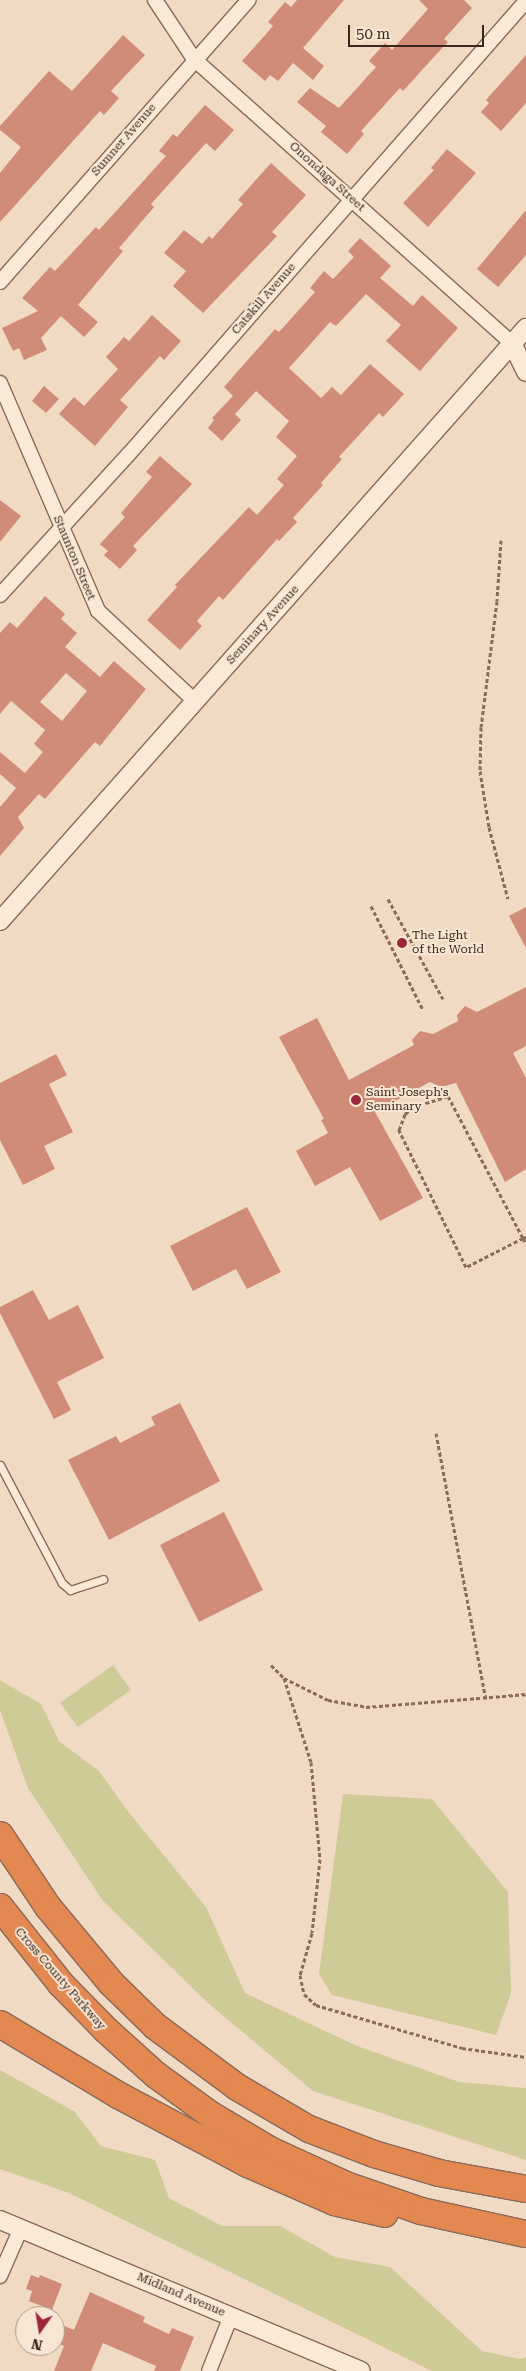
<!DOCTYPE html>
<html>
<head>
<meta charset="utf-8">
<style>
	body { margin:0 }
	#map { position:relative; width:526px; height:2371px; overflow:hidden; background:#f0dac3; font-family:"Roboto Serif",serif }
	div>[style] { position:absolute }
	.green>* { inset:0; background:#cfcb96 }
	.building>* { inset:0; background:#d08c77 }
	.path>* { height:3px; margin-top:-1.5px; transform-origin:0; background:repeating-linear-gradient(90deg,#8b6a59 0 4px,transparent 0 6.5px) }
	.roads { filter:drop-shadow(1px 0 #8b6a59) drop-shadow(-1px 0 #8b6a59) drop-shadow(0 1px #8b6a59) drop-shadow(0 -1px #8b6a59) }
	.service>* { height:7px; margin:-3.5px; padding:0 3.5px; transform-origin:3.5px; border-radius:3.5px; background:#fae9d6 }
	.minor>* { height:14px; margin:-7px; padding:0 7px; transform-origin:7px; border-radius:7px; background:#fae9d6 }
	.tertiary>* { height:18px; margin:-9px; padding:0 9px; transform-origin:9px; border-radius:9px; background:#fae9d6 }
	.motorway>* { height:26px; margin:-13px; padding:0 13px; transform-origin:13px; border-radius:13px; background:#e38850 }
	.dots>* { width:14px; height:14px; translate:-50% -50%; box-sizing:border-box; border:2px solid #f7e6d3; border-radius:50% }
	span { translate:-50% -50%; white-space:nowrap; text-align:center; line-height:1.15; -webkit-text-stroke:4px #f7e6d3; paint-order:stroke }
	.street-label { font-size:12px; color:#3a261d }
	.poi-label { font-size:12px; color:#3a261d }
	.left { translate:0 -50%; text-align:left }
	.north { position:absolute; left:15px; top:2306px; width:50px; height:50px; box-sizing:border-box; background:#f7e6d3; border:1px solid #ab998a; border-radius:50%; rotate:193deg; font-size:14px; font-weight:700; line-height:20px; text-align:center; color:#3a261d }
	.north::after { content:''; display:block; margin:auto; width:18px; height:22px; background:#9c263c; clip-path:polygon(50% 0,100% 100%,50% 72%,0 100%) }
	.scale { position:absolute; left:348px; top:25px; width:136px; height:22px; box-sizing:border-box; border:2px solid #3a261d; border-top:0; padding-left:6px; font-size:15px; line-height:18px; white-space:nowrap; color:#3a261d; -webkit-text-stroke:4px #f7e6d3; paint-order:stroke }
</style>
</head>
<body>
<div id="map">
	<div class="green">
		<div style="clip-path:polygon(113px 1665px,131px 1690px,78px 1727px,60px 1703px)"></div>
		<div style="clip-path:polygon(0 1680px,41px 1704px,59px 1741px,99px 1771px,127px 1810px,206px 1907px,245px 1993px,357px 2046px,459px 2082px,526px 2088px,526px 2160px,313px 2091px,208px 2003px,103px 1901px,28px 1788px,0 1710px)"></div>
		<div style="clip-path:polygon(343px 1794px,432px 1799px,508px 1892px,511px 1994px,496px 2035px,332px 1995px,319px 1974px)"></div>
		<div style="clip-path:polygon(0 2070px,74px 2111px,101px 2146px,155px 2160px,169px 2198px,222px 2226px,280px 2226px,335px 2257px,390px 2267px,482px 2351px,519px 2359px,526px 2357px,526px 2371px,432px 2371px,69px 2193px,0 2169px)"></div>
	</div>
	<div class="building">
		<div style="clip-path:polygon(297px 0,344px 0,303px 48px,324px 66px,313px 80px,293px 63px,278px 81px,270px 75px,265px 81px,242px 61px,273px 26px,268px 22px,285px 2px,291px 7px)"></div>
		<div style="clip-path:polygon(419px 0,464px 0,472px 8px,444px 39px,448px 42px,433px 58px,403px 91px,400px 88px,361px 131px,364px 134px,347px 154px,321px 132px,326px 126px,297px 102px,310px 88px,339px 108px,376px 67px,369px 61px,385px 43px,392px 50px,428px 9px)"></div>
		<div style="clip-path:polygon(123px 35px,145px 55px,111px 91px,119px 98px,104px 115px,100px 111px,0 222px,0 173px,21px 147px,0 130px,0 126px,49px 71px,72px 91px)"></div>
		<div style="clip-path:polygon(526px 55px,526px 103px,501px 131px,481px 112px,489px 103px,486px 100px)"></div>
		<div style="clip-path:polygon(205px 105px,234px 130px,215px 151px,206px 143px,151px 204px,154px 207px,119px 248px,123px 251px,78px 305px,98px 322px,84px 337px,61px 316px,41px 338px,47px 350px,24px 360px,19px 348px,13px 351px,2px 328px,38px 311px,22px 298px,50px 267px,55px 271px,96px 227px,99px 230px,166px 156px,159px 151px,173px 134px,177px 137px)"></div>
		<div style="clip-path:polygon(447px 149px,476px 173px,428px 227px,403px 203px,434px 170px,431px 168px)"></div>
		<div style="clip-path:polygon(271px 163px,306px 195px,272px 232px,277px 236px,203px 313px,173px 286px,186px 271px,164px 253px,184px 230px,202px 244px,209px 236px,212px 239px,243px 204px,238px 200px)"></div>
		<div style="clip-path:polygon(526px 210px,526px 255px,498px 287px,477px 269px)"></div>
		<div style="clip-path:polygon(360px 238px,391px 266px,380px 278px,413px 306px,422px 295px,458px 328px,420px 371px,386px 341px,401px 325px,366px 294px,336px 326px,330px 322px,289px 368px,321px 398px,332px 387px,341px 395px,370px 364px,404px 394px,383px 417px,379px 413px,339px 457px,342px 459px,321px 483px,323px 485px,293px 518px,297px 522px,279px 541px,277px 539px,223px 600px,219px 596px,197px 621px,202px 626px,180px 650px,147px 620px,177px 587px,175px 585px,249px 507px,257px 515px,284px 485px,277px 479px,297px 456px,276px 437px,289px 421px,256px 391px,235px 414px,241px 420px,222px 441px,208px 428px,214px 420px,212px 418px,233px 396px,224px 387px,275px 329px,279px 332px,315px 292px,310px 288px,324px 271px,333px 279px,354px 257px,348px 251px)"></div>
		<div style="clip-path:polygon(152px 315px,181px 341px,164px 360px,160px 356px,120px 400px,128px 407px,95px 446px,59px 414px,74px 397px,84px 406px,118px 369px,106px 357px,124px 337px,129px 341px)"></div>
		<div style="clip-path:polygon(44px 386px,59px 399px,46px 413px,32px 401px)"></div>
		<div style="clip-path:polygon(160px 456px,192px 484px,133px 546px,137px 550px,120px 569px,104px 555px,108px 551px,100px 544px,125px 517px,121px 513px,152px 477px,146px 472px)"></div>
		<div style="clip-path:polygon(0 500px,21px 516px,0 542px)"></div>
		<div style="clip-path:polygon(evenodd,45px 596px,65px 614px,61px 619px,77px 633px,65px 647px,100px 677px,114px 661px,146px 689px,100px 746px,95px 742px,45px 799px,39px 794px,18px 817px,24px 828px,0 856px,0 807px,16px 788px,0 774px,0 752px,25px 773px,43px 752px,34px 744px,45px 730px,11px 701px,0 714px,0 633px,10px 622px,17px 628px,45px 596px,66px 673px,87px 691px,62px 721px,40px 702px,66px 673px)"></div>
		<div style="clip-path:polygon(526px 907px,526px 948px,509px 916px)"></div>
		<div style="clip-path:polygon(526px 987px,526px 1046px,513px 1053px,526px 1078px,526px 1169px,505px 1182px,456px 1083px,441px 1087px,430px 1082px,375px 1112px,423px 1198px,380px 1221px,350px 1167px,315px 1186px,296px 1151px,328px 1133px,321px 1120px,324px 1119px,279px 1037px,317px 1018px,349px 1080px,414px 1045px,412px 1040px,420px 1031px,433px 1034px,458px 1021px,457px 1015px,465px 1006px,477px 1012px)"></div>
		<div style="clip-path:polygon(56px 1054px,67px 1075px,49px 1084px,73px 1132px,44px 1146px,55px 1169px,23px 1185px,0 1140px,0 1083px)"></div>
		<div style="clip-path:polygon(247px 1207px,281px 1272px,247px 1289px,236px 1269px,193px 1291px,170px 1246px)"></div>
		<div style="clip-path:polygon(33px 1290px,49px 1320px,78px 1305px,104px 1358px,57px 1382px,71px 1410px,54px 1419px,0 1313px,0 1307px)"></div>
		<div style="clip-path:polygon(180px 1403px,220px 1481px,109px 1540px,68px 1460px,116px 1436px,120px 1443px,155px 1425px,151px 1417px)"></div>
		<div style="clip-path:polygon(224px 1512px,263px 1590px,199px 1622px,160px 1545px)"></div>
		<div style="clip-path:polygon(31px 2275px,39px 2278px,40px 2275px,62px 2284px,52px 2310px,29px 2301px,32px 2291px,26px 2289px)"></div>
		<div style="clip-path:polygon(90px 2292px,145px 2317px,143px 2322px,169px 2334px,172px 2328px,194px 2337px,180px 2371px,154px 2371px,156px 2366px,103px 2343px,91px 2371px,54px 2371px,64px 2346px,55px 2342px,55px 2322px,74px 2330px)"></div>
	</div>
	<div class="path">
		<div style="left:501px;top:540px;width:61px;rotate:93.8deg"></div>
		<div style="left:497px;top:601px;width:127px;rotate:97.2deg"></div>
		<div style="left:481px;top:727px;width:44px;rotate:91.3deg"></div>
		<div style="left:480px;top:771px;width:57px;rotate:80.9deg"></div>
		<div style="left:489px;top:827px;width:74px;rotate:75.2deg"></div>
		<div style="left:388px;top:899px;width:114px;rotate:61.2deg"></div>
		<div style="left:371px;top:906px;width:116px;rotate:63.4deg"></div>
		<div style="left:526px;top:1237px;width:3px;rotate:162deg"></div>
		<div style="left:523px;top:1238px;width:64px;rotate:153deg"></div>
		<div style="left:466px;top:1267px;width:153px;rotate:-116.1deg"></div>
		<div style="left:399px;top:1130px;width:17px;rotate:-69deg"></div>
		<div style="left:405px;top:1114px;width:11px;rotate:-41deg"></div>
		<div style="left:413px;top:1107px;width:37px;rotate:-17deg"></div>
		<div style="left:448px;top:1096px;width:161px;rotate:62.2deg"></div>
		<div style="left:523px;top:1238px;width:7px;rotate:63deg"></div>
		<div style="left:436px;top:1433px;width:268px;rotate:79.4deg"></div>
		<div style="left:271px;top:1665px;width:18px;rotate:45deg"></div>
		<div style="left:284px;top:1678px;width:49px;rotate:26.6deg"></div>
		<div style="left:328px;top:1700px;width:39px;rotate:10deg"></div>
		<div style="left:366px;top:1707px;width:161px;rotate:-4.6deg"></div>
		<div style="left:284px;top:1678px;width:88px;rotate:72.2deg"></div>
		<div style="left:311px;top:1762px;width:97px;rotate:84.7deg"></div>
		<div style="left:320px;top:1859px;width:74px;rotate:96.2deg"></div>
		<div style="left:312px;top:1933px;width:44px;rotate:105.9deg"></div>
		<div style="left:300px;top:1975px;width:19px;rotate:78deg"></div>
		<div style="left:304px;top:1994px;width:16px;rotate:43deg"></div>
		<div style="left:316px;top:2005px;width:152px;rotate:16.4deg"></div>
		<div style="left:462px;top:2048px;width:65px;rotate:8deg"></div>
	</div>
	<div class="roads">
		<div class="service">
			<div style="left:0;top:1465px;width:133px;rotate:62.3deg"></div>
			<div style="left:62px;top:1583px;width:11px;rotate:41deg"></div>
			<div style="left:70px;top:1590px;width:35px;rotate:-18deg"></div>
		</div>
		<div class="minor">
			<div style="left:155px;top:0;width:71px;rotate:56.5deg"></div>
			<div style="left:194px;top:59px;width:426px;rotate:41.8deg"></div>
			<div style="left:0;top:282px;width:376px;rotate:-48.6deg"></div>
			<div style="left:0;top:383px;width:248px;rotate:66.7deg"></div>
			<div style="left:98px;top:611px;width:132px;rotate:42.9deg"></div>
			<div style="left:0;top:595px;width:190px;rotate:-47.6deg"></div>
			<div style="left:128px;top:455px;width:604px;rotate:-48.76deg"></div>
			<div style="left:0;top:2276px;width:52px;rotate:-66.4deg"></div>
			<div style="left:209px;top:2371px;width:59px;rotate:-68.2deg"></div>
		</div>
		<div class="tertiary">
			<div style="left:512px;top:343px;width:32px;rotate:64deg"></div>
			<div style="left:0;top:921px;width:793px;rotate:-48.43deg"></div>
			<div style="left:0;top:2220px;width:391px;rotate:22.7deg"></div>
		</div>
		<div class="motorway">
			<div style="left:0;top:1835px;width:87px;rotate:56.3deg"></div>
			<div style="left:48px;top:1907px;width:99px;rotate:50.3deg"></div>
			<div style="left:111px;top:1983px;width:62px;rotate:44.3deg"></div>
			<div style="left:155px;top:2026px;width:102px;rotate:36.6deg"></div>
			<div style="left:237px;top:2087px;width:83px;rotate:30.3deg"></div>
			<div style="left:309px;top:2129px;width:70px;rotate:21deg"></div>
			<div style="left:374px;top:2154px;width:68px;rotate:16.3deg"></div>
			<div style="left:439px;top:2173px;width:88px;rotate:10.4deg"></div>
			<div style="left:0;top:1907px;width:98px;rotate:51.6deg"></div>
			<div style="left:61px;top:1984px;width:64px;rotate:45.6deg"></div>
			<div style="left:106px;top:2030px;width:67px;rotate:42deg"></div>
			<div style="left:156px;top:2075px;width:68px;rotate:36deg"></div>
			<div style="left:211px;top:2115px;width:69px;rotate:30.7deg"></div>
			<div style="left:270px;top:2150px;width:84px;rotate:24.7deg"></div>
			<div style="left:346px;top:2185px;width:79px;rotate:19.1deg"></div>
			<div style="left:421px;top:2211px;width:107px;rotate:12.4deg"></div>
			<div style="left:0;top:2024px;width:138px;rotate:31deg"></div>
			<div style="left:118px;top:2095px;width:147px;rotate:28deg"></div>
			<div style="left:248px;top:2164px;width:94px;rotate:23.8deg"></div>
			<div style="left:334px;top:2202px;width:52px;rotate:13.2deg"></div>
		</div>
	</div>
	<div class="dots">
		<div style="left:402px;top:943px;background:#9c263c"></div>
		<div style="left:356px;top:1100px;background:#9c263c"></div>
	</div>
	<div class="street-label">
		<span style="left:124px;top:140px;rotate:-49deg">Sumner Avenue</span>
		<span style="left:327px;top:177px;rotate:42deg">Onondaga Street</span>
		<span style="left:264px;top:299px;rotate:-49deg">Catskill Avenue</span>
		<span style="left:74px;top:558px;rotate:67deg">Staunton Street</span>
		<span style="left:263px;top:625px;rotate:-48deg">Seminary Avenue</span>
		<span style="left:60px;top:1979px;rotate:49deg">Cross County Parkway</span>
		<span style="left:181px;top:2295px;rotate:23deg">Midland Avenue</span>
	</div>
	<div class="poi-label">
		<span class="left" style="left:412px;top:943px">The Light<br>of the World</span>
		<span class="left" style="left:366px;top:1100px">Saint Joseph's<br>Seminary</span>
	</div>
	<div class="north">N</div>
	<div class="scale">50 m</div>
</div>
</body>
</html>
